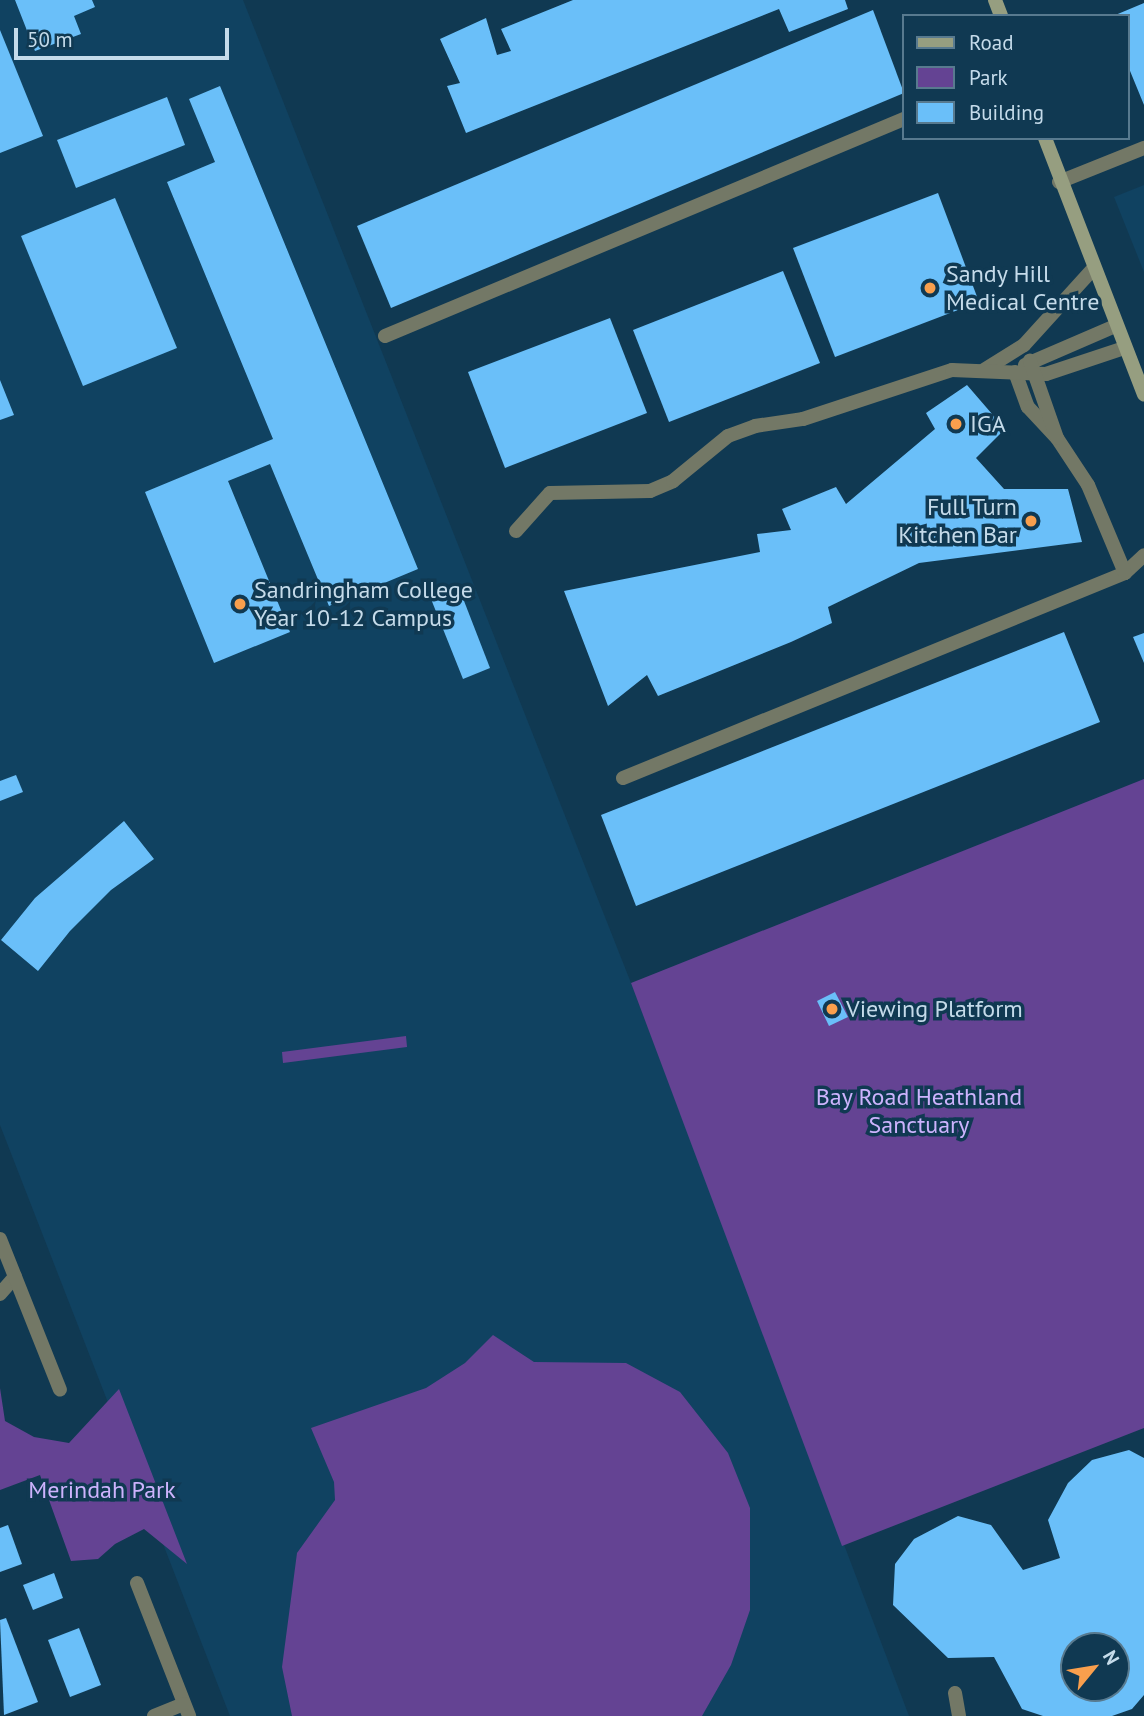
<!DOCTYPE html>
<html>
<head>
<meta charset="utf-8">
<style>
	body { margin:0 }
	#map { position:relative; width:1144px; height:1716px; overflow:hidden; background:#103952; font-family:"PT Sans",sans-serif }
	div>[style] { position:absolute }
	.built>* { inset:0; background:#104261 }
	.green>* { inset:0; background:#644393 }
	.building>* { inset:0; background:#6abff9 }
	.lane>* { height:14px; margin:-7px; padding:0 7px; transform-origin:7px; border-radius:7px; background:#737866 }
	.street>* { height:14px; margin:-7px; padding:0 7px; transform-origin:7px; border-radius:7px; background:#737866 }
	.secondary>* { height:14px; margin:-7px; padding:0 7px; transform-origin:7px; border-radius:7px; background:#969e80 }
	.dots>* { width:19px; height:19px; translate:-50% -50%; box-sizing:border-box; border:4px solid #103952; border-radius:50% }
	span { translate:-50% -50%; white-space:nowrap; text-align:center; line-height:1.15; -webkit-text-stroke:7px #103952; paint-order:stroke }
	.poi-label { font-size:24px; color:#c5dbea }
	.left { translate:0 -50%; text-align:left }
	.right { translate:-100% -50%; text-align:right }
	.park-label { font-size:24px; color:#cdb3fd }
	.legend { position:absolute; left:902px; top:14px; width:228px; height:126px; box-sizing:border-box; background:#103952; border:2px solid #587a8f; margin:0; padding:9px 12px; list-style:none; font-size:21px; color:#c5dbea }
	.legend li { display:flex; align-items:center; gap:14px; height:35px }
	.legend b { width:35px; border:2px solid #587a8f }
	.north { position:absolute; left:1060px; top:1632px; width:70px; height:70px; box-sizing:border-box; background:#103952; border:2px solid #587a8f; border-radius:50%; rotate:60deg; font-size:19px; font-weight:700; line-height:28px; text-align:center; color:#c5dbea }
	.north::after { content:''; display:block; margin:auto; width:24px; height:32px; background:#f99f4d; clip-path:polygon(50% 0,100% 100%,50% 72%,0 100%) }
	.scale { position:absolute; left:14px; top:28px; width:215px; height:32px; box-sizing:border-box; border:4px solid #c5dbea; border-top:0; padding-left:9px; font-size:21px; line-height:24px; white-space:nowrap; color:#c5dbea; -webkit-text-stroke:5px #103952; paint-order:stroke }
</style>
</head>
<body>
<div id="map">
	<div class="built">
		<div style="clip-path:polygon(0 0,243px 0,631px 983px,909px 1716px,230px 1716px,0 1125px)"></div>
		<div style="clip-path:polygon(1144px 185px,1144px 272px,1114px 197px)"></div>
	</div>
	<div class="green">
		<div style="clip-path:polygon(1144px 779px,1144px 1428px,842px 1546px,631px 983px)"></div>
		<div style="clip-path:polygon(406px 1036px,407px 1047px,283px 1063px,282px 1052px)"></div>
		<div style="clip-path:polygon(493px 1335px,534px 1362px,626px 1363px,680px 1392px,728px 1453px,750px 1508px,750px 1610px,731px 1665px,702px 1716px,292px 1716px,282px 1667px,297px 1553px,335px 1500px,334px 1482px,311px 1428px,426px 1388px,465px 1363px)"></div>
		<div style="clip-path:polygon(0 1388px,5px 1421px,34px 1437px,69px 1443px,119px 1389px,187px 1564px,144px 1529px,115px 1544px,98px 1559px,71px 1561px,40px 1475px,0 1490px)"></div>
	</div>
	<div class="building">
		<div style="clip-path:polygon(15px 0,92px 0,95px 7px,74px 16px,81px 34px,35px 51px)"></div>
		<div style="clip-path:polygon(573px 0,845px 0,848px 9px,789px 32px,779px 9px,466px 133px,447px 86px,460px 83px,440px 39px,486px 18px,497px 55px,511px 51px,501px 29px)"></div>
		<div style="clip-path:polygon(1144px 3px,1144px 105px,1128px 66px,1128px 16px,1113px 16px)"></div>
		<div style="clip-path:polygon(873px 10px,904px 93px,391px 308px,357px 226px)"></div>
		<div style="clip-path:polygon(0 30px,43px 136px,0 153px)"></div>
		<div style="clip-path:polygon(220px 86px,418px 569px,329px 606px,270px 464px,228px 481px,290px 632px,214px 663px,145px 492px,273px 439px,167px 182px,215px 162px,189px 99px)"></div>
		<div style="clip-path:polygon(167px 97px,185px 145px,76px 188px,57px 140px)"></div>
		<div style="clip-path:polygon(938px 193px,979px 302px,835px 357px,793px 248px)"></div>
		<div style="clip-path:polygon(115px 198px,177px 348px,83px 386px,21px 236px)"></div>
		<div style="clip-path:polygon(783px 271px,820px 363px,669px 422px,633px 330px)"></div>
		<div style="clip-path:polygon(610px 318px,647px 413px,505px 468px,468px 372px)"></div>
		<div style="clip-path:polygon(0 380px,14px 415px,0 420px)"></div>
		<div style="clip-path:polygon(967px 385px,1005px 429px,976px 458px,1004px 489px,1068px 489px,1082px 542px,919px 563px,828px 607px,832px 623px,791px 642px,658px 696px,647px 675px,608px 706px,564px 591px,760px 552px,757px 534px,791px 530px,782px 509px,836px 487px,846px 504px,935px 429px,926px 413px)"></div>
		<div style="clip-path:polygon(459px 588px,490px 668px,463px 679px,431px 599px)"></div>
		<div style="clip-path:polygon(1064px 632px,1100px 722px,636px 906px,601px 815px)"></div>
		<div style="clip-path:polygon(1144px 633px,1144px 663px,1133px 637px)"></div>
		<div style="clip-path:polygon(16px 775px,23px 792px,0 801px,0 781px)"></div>
		<div style="clip-path:polygon(124px 821px,154px 859px,111px 890px,70px 931px,38px 971px,1px 940px,35px 898px)"></div>
		<div style="clip-path:polygon(835px 992px,848px 1017px,829px 1026px,817px 1001px)"></div>
		<div style="clip-path:polygon(evenodd,1129px 1450px,1144px 1458px,1144px 1695px,1132px 1709px,1112px 1716px,1043px 1716px,1022px 1709px,994px 1657px,948px 1658px,893px 1605px,895px 1564px,914px 1539px,958px 1516px,991px 1525px,1023px 1570px,1060px 1558px,1048px 1520px,1068px 1483px,1092px 1460px,1129px 1450px,1074px 1646px,1116px 1646px,1116px 1688px,1074px 1688px,1074px 1646px)"></div>
		<div style="clip-path:polygon(8px 1525px,22px 1564px,0 1572px,0 1528px)"></div>
		<div style="clip-path:polygon(54px 1573px,63px 1598px,33px 1610px,23px 1585px)"></div>
		<div style="clip-path:polygon(6px 1618px,38px 1702px,4px 1715px,0 1620px)"></div>
		<div style="clip-path:polygon(79px 1628px,101px 1685px,70px 1697px,48px 1640px)"></div>
	</div>
	<div class="lane">
		<div style="left:385px;top:336px;width:563px;rotate:-22.69deg"></div>
		<div style="left:1025px;top:365px;width:98px;rotate:-23.4deg"></div>
		<div style="left:984px;top:370px;width:47px;rotate:-32deg"></div>
		<div style="left:1024px;top:345px;width:103px;rotate:-47.8deg"></div>
		<div style="left:1015px;top:372px;width:37px;rotate:70deg"></div>
		<div style="left:1028px;top:407px;width:41px;rotate:47deg"></div>
		<div style="left:516px;top:531px;width:51px;rotate:-48.2deg"></div>
		<div style="left:550px;top:493px;width:100px;rotate:-1.1deg"></div>
		<div style="left:650px;top:491px;width:25px;rotate:-23deg"></div>
		<div style="left:673px;top:481px;width:71px;rotate:-39.3deg"></div>
		<div style="left:728px;top:436px;width:29px;rotate:-20deg"></div>
		<div style="left:755px;top:426px;width:49px;rotate:-8.3deg"></div>
		<div style="left:803px;top:419px;width:157px;rotate:-18.2deg"></div>
		<div style="left:952px;top:370px;width:94px;rotate:2.4deg"></div>
		<div style="left:1046px;top:374px;width:82px;rotate:-18.4deg"></div>
		<div style="left:1125px;top:573px;width:26px;rotate:-43deg"></div>
		<div style="left:623px;top:778px;width:542px;rotate:-22.21deg"></div>
		<div style="left:1125px;top:573px;width:95px;rotate:-112.8deg"></div>
		<div style="left:1088px;top:485px;width:56px;rotate:-123.4deg"></div>
		<div style="left:1057px;top:438px;width:82px;rotate:-109.3deg"></div>
		<div style="left:0;top:1294px;width:23px;rotate:-49deg"></div>
		<div style="left:955px;top:1693px;width:23px;rotate:80deg"></div>
	</div>
	<div class="street">
		<div style="left:1059px;top:182px;width:92px;rotate:-21.8deg"></div>
		<div style="left:0;top:1239px;width:162px;rotate:68.3deg"></div>
		<div style="left:137px;top:1583px;width:143px;rotate:68.6deg"></div>
		<div style="left:154px;top:1716px;width:32px;rotate:-22deg"></div>
	</div>
	<div class="secondary">
		<div style="left:995px;top:0;width:17px;rotate:69deg"></div>
		<div style="left:1045px;top:138px;width:275px;rotate:68.9deg"></div>
	</div>
	<div class="dots">
		<div style="left:930px;top:288px;background:#f99f4d"></div>
		<div style="left:956px;top:424px;background:#f99f4d"></div>
		<div style="left:1031px;top:521px;background:#f99f4d"></div>
		<div style="left:240px;top:604px;background:#f99f4d"></div>
		<div style="left:832px;top:1009px;background:#f99f4d"></div>
	</div>
	<div class="poi-label">
		<span class="left" style="left:946px;top:288px">Sandy Hill<br>Medical Centre</span>
		<span class="left" style="left:970px;top:424px">IGA</span>
		<span class="right" style="left:1017px;top:521px">Full Turn<br>Kitchen Bar</span>
		<span class="left" style="left:254px;top:604px">Sandringham College<br>Year 10-12 Campus</span>
		<span class="left" style="left:846px;top:1009px">Viewing Platform</span>
	</div>
	<div class="park-label">
		<span style="left:919px;top:1111px">Bay Road Heathland<br>Sanctuary</span>
		<span style="left:102px;top:1490px">Merindah Park</span>
	</div>
	<ul class="legend">
	<li><b style="height:9px;background:#969e80"></b>Road</li>
	<li><b style="height:19px;background:#644393"></b>Park</li>
	<li><b style="height:19px;background:#6abff9"></b>Building</li>
	</ul>
	<div class="north">N</div>
	<div class="scale">50 m</div>
</div>
</body>
</html>
